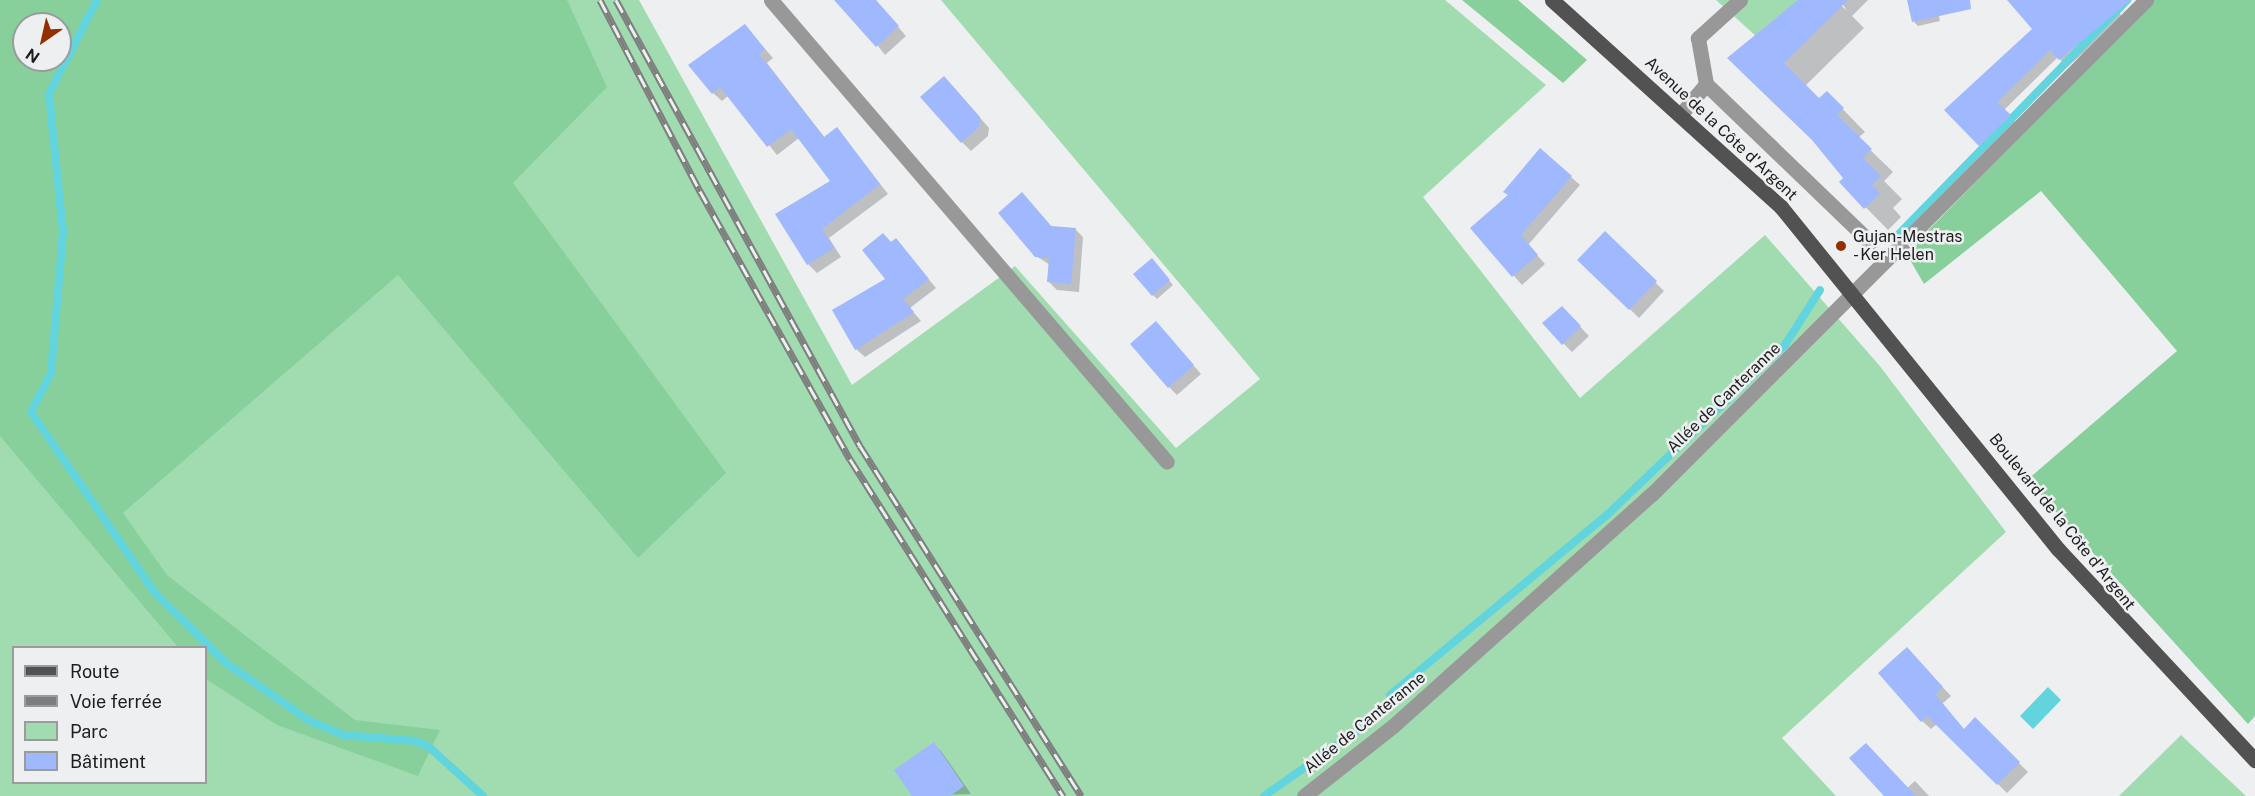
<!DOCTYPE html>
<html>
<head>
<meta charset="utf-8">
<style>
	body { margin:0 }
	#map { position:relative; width:2255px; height:796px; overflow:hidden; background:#eeeff0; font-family:"Public Sans",sans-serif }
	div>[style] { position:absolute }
	.green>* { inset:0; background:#a1dcb0 }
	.forest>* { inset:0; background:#87d09c }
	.water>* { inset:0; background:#62d4de }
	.shadow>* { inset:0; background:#0003 }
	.stream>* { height:8px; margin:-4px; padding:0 4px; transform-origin:4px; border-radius:4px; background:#62d4de }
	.building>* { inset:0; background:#9fb8fe }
	.minor>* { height:15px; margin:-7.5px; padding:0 7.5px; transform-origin:7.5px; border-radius:7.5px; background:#999898 }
	.major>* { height:15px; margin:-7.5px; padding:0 7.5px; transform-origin:7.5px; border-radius:7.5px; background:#535252 }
	.rail>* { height:7px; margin-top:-3.5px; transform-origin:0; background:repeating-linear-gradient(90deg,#eeeff0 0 14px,#7e7e7f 0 28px); box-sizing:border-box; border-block:2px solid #7e7e7f }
	.dots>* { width:16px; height:16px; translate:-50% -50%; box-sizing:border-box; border:3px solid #eeeff0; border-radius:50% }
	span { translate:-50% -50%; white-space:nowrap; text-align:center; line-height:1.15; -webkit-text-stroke:5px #eeeff0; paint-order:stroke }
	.street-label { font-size:16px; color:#1d1d1e }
	.poi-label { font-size:16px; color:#1d1d1e }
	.left { translate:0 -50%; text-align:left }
	.legend { position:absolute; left:12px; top:646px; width:195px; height:138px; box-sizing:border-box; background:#eeeff0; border:2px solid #9a9b9c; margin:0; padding:8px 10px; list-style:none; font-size:18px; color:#1d1d1e }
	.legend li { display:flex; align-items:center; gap:12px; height:30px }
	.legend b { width:30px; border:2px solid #9a9b9c }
	.north { position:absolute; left:12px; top:12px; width:60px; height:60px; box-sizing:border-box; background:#eeeff0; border:2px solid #9a9b9c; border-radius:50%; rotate:214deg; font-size:16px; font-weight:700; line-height:24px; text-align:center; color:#1d1d1e }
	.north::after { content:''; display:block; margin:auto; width:21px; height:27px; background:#943000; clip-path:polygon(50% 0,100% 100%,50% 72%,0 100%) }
</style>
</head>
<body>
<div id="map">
	<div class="green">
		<div style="clip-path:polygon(evenodd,0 0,639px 0,852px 385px,1015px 266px,1176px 448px,1260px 379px,941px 0,1445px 0,1546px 85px,1423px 197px,1580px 398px,1765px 235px,1879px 365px,2006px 532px,1782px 738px,1836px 796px,0 796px,0 0,24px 24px,60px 24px,60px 60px,24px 60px,24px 24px,0 0,14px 648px,206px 648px,206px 782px,14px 782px,14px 648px)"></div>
		<div style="clip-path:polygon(1716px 0,1813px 0,1767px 46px)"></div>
		<div style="clip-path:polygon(2181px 735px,2246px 796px,2119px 796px)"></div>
	</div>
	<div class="forest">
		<div style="clip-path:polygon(evenodd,0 0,567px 0,607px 87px,513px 183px,726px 473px,638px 558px,398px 275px,123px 513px,167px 575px,355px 720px,440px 730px,418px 776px,277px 725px,206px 679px,206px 648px,178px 647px,0 436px,0 0,24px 24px,60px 24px,60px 60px,24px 60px,24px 24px)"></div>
		<div style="clip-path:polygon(1462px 0,1518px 0,1587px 60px,1563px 83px)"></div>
		<div style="clip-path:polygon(2154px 0,2255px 0,2255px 716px,2248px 724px,2027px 480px,2177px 351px,2041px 191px,1924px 284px,1906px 253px)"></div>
	</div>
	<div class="water">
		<div style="clip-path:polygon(2048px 687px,2061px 700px,2033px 729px,2020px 716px)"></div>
	</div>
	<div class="shadow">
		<div style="clip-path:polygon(842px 0,875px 0,906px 36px,885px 55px)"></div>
		<div style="clip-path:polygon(1800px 0,1836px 0,1847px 11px,1840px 0,1868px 0,1852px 16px,1864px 28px,1805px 86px,1820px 100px,1827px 93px,1865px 132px,1858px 138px,1893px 172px,1884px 181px,1902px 199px,1893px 208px,1901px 217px,1888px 230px,1841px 182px,1845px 178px,1816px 143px,1729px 58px)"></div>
		<div style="clip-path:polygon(1921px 0,1936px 2px,1940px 21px,1918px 26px,1914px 22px)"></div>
		<div style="clip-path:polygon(2011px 0,2109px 0,2124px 19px,2067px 67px,2058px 57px,2004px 110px,2017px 124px,1988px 153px,1946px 110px,2034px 29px)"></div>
		<div style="clip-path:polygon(753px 35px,773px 58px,767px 63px,825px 138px,837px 129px,888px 194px,829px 238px,841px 257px,817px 273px,808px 264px,832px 182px,799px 138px,777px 155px,729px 95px,722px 101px,713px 93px)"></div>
		<div style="clip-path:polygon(953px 87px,989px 128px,988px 136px,971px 151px,962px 142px)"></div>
		<div style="clip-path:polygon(1571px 177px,1580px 185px,1528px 245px,1545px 264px,1522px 285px,1472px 228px)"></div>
		<div style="clip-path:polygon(1030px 202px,1052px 227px,1075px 229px,1083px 237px,1079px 292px,1057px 290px,1048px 281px,1050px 265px,1036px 256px)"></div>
		<div style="clip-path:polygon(1605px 233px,1664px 291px,1639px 318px,1579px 260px)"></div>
		<div style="clip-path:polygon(896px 240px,936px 288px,910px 308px,921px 321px,865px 357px,856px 349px,888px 280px)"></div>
		<div style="clip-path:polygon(1155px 264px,1173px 285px,1157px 299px,1153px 295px)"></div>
		<div style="clip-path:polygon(1571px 317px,1589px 336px,1572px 352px,1544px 324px)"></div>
		<div style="clip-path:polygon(1164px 332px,1201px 374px,1177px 395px,1169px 387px)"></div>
		<div style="clip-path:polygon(1915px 658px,1951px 696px,1942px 704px,1965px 731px,1975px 720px,2028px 772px,2007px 793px,1937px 724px,1931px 729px,1922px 721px)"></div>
		<div style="clip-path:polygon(933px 744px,941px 751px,971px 794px,913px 796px)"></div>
		<div style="clip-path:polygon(1915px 781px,1929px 796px,1886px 796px,1907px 788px)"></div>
	</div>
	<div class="stream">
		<div style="left:97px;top:0;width:106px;rotate:117.1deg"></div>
		<div style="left:49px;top:94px;width:140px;rotate:84.2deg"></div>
		<div style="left:63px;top:233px;width:141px;rotate:94.9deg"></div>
		<div style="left:51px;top:373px;width:44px;rotate:117.1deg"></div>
		<div style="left:31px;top:412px;width:219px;rotate:55.6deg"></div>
		<div style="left:155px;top:593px;width:100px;rotate:44.6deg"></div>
		<div style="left:226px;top:663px;width:100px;rotate:34.8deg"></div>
		<div style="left:308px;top:720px;width:38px;rotate:23deg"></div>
		<div style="left:343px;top:735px;width:73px;rotate:4.7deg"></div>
		<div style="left:416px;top:741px;width:14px;rotate:25deg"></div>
		<div style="left:429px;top:747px;width:73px;rotate:42.2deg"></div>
		<div style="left:1894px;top:239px;width:334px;rotate:-45.7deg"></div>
		<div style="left:1390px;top:695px;width:282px;rotate:-39.7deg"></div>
		<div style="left:1607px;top:515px;width:246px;rotate:-43.7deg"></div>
		<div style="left:1785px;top:345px;width:65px;rotate:-57.5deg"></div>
		<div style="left:1264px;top:796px;width:126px;rotate:-35deg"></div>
	</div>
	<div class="building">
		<div style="clip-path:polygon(834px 0,876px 0,899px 26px,876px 47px)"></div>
		<div style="clip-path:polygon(1798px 0,1848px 0,1784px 63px,1819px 98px,1827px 91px,1844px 108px,1837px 115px,1872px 149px,1863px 158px,1881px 176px,1872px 185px,1880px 194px,1864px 209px,1839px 182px,1843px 178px,1812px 140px,1727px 58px)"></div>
		<div style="clip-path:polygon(1907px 0,1970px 0,1971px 9px,1912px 22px)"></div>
		<div style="clip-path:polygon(2007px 0,2131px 0,2059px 60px,2050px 50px,1997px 102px,2011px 115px,1979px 146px,1944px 110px,2032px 29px)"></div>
		<div style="clip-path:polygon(745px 24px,765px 49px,759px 54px,824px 137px,837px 127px,880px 184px,822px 229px,834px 248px,807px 265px,775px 214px,830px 181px,791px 129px,767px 147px,720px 87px,712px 94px,688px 65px)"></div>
		<div style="clip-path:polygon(944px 76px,980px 117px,979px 127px,961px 143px,920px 97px)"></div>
		<div style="clip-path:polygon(1540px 148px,1572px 176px,1521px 235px,1538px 255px,1512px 277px,1470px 228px,1508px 195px,1503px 192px)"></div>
		<div style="clip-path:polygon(1022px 192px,1051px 226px,1076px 228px,1071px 284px,1047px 282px,1049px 258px,1035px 257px,998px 213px)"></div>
		<div style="clip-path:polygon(1605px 231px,1657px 281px,1629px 310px,1577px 260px)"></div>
		<div style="clip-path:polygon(883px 233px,891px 242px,896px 238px,929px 279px,903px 299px,914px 312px,855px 350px,832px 310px,885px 279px,862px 250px)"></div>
		<div style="clip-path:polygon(1152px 258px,1170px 280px,1152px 296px,1133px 274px)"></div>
		<div style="clip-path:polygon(1562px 306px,1581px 326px,1562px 345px,1542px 323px)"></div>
		<div style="clip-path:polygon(1156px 321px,1194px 365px,1168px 388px,1130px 344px)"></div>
		<div style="clip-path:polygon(1907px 647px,1943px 687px,1935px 694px,1964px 729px,1975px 717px,2020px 762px,1997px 785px,1927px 716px,1921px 722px,1878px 673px)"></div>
		<div style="clip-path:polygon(934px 742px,964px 786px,950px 796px,912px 796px,894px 770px)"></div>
		<div style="clip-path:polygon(1866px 743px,1916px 796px,1884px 796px,1849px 758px)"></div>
	</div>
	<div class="minor">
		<div style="left:771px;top:0;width:608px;rotate:49.4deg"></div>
		<div style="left:1740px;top:0;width:57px;rotate:137.9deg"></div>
		<div style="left:1698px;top:38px;width:47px;rotate:80.1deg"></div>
		<div style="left:1706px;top:84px;width:228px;rotate:43.9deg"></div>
		<div style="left:1681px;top:114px;width:39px;rotate:-50deg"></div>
		<div style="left:1304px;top:796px;width:113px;rotate:-38.2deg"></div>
		<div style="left:1393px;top:726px;width:348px;rotate:-41.9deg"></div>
		<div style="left:1652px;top:494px;width:699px;rotate:-45deg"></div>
	</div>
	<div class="major">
		<div style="left:1552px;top:0;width:309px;rotate:42.1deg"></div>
		<div style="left:1781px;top:207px;width:440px;rotate:51deg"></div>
		<div style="left:2058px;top:549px;width:289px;rotate:47deg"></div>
	</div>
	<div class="rail">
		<div style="left:600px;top:0;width:216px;rotate:62.4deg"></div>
		<div style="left:700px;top:191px;width:307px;rotate:60.8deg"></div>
		<div style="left:850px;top:459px;width:399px;rotate:57.7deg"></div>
		<div style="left:616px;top:0;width:508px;rotate:61.32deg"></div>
		<div style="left:860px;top:446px;width:414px;rotate:57.7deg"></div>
	</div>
	<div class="dots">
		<div style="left:1841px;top:246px;background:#943000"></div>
	</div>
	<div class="street-label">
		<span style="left:1721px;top:129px;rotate:43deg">Avenue de la Côte d'Argent</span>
		<span style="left:1724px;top:398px;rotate:-44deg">Allée de Canteranne</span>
		<span style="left:2062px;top:522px;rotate:51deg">Boulevard de la Côte d'Argent</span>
		<span style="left:1365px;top:723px;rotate:-39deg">Allée de Canteranne</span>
	</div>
	<div class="poi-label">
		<span class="left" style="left:1853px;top:246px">Gujan-Mestras<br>- Ker Helen</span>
	</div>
	<ul class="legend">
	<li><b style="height:8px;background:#535252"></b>Route</li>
	<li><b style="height:8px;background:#7e7e7f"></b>Voie ferrée</li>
	<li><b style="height:16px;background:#a1dcb0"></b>Parc</li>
	<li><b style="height:16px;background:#9fb8fe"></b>Bâtiment</li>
	</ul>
	<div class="north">N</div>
</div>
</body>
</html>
